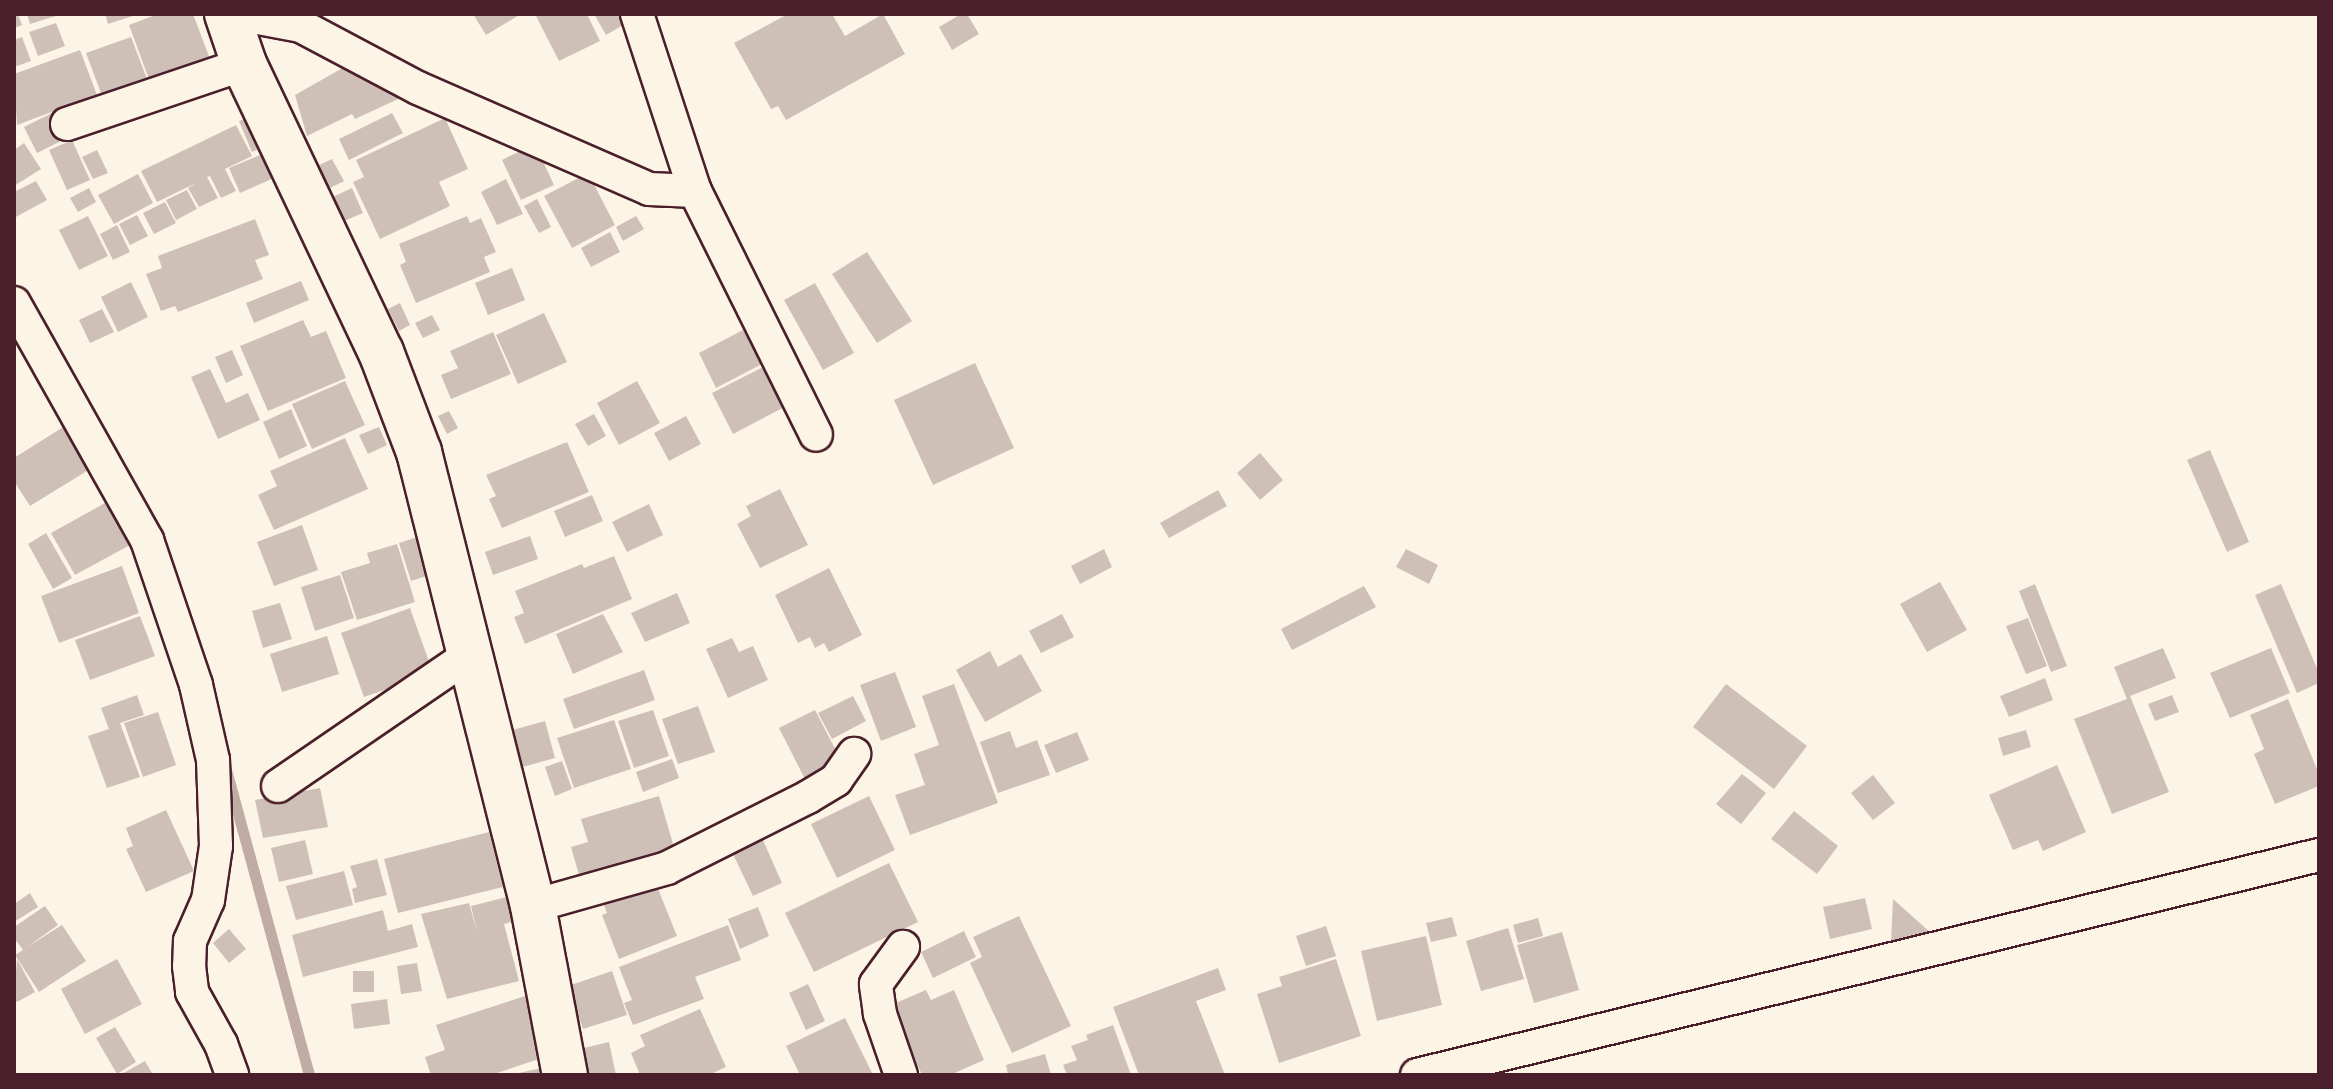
<!DOCTYPE html>
<html>
<head>
<meta charset="utf-8">
<style>
	body { margin:0 }
	#map { position:relative; width:2333px; height:1089px; overflow:hidden; background:#fcf5e5; font-family:Mali,sans-serif }
	div>[style] { position:absolute }
	.stream>* { height:11px; margin:-5.5px; padding:0 5.5px; transform-origin:5.5px; border-radius:5.5px; background:#c0aca5 }
	.building>* { inset:0; background:#cfc0b7 }
	.roads { filter:drop-shadow(2px 0 #4a1f2b) drop-shadow(-2px 0 #4a1f2b) drop-shadow(0 2px #4a1f2b) drop-shadow(0 -2px #4a1f2b) }
	.street>* { height:32px; margin:-16px; padding:0 16px; transform-origin:16px; border-radius:16px; background:#fcf5e5 }
	.secondary>* { height:44px; margin:-22px; padding:0 22px; transform-origin:22px; border-radius:22px; background:#fcf5e5 }
	span { translate:-50% -50%; white-space:nowrap; text-align:center; line-height:1.15; -webkit-text-stroke:6px #fcf5e5; paint-order:stroke }
	.frame { position:absolute; inset:0; border:16px solid #4a1f2b; pointer-events:none }
</style>
</head>
<body>
<div id="map">
	<div class="stream">
		<div style="left:227px;top:773px;width:313px;rotate:74.8deg"></div>
	</div>
	<div class="building">
		<div style="clip-path:polygon(14px 14px,18px 14px,22px 25px,14px 28px)"></div>
		<div style="clip-path:polygon(27px 14px,59px 14px,59px 15px,30px 24px)"></div>
		<div style="clip-path:polygon(105px 14px,136px 14px,136px 15px,108px 24px)"></div>
		<div style="clip-path:polygon(158px 14px,193px 14px,210px 59px,150px 82px,129px 25px)"></div>
		<div style="clip-path:polygon(473px 14px,521px 14px,486px 35px)"></div>
		<div style="clip-path:polygon(535px 14px,587px 14px,600px 41px,559px 61px)"></div>
		<div style="clip-path:polygon(594px 14px,619px 14px,625px 24px,606px 35px)"></div>
		<div style="clip-path:polygon(788px 14px,832px 14px,845px 36px,883px 14px,905px 54px,786px 120px,778px 106px,771px 109px,734px 43px)"></div>
		<div style="clip-path:polygon(961px 14px,967px 14px,979px 34px,952px 50px,939px 27px)"></div>
		<div style="clip-path:polygon(56px 23px,65px 46px,38px 56px,29px 32px)"></div>
		<div style="clip-path:polygon(22px 37px,31px 61px,14px 67px,14px 40px)"></div>
		<div style="clip-path:polygon(131px 37px,147px 79px,102px 96px,86px 53px)"></div>
		<div style="clip-path:polygon(80px 50px,97px 95px,17px 125px,14px 74px)"></div>
		<div style="clip-path:polygon(355px 61px,409px 94px,355px 119px,352px 114px,307px 136px,295px 95px)"></div>
		<div style="clip-path:polygon(54px 112px,67px 138px,37px 153px,24px 127px)"></div>
		<div style="clip-path:polygon(262px 112px,275px 142px,252px 152px,239px 121px)"></div>
		<div style="clip-path:polygon(392px 113px,403px 133px,349px 160px,339px 139px)"></div>
		<div style="clip-path:polygon(445px 118px,468px 169px,439px 182px,450px 206px,380px 239px,353px 182px,364px 177px,356px 160px)"></div>
		<div style="clip-path:polygon(236px 125px,252px 156px,225px 169px,236px 191px,221px 198px,210px 176px,207px 177px,218px 198px,199px 207px,188px 188px,196px 183px,157px 202px,141px 171px)"></div>
		<div style="clip-path:polygon(72px 140px,90px 180px,67px 190px,49px 150px)"></div>
		<div style="clip-path:polygon(24px 143px,41px 169px,14px 186px,14px 150px)"></div>
		<div style="clip-path:polygon(535px 144px,554px 185px,521px 200px,502px 160px)"></div>
		<div style="clip-path:polygon(97px 150px,108px 173px,93px 179px,82px 157px)"></div>
		<div style="clip-path:polygon(272px 150px,283px 174px,240px 193px,229px 168px)"></div>
		<div style="clip-path:polygon(332px 159px,344px 181px,326px 190px,315px 167px)"></div>
		<div style="clip-path:polygon(588px 173px,615px 225px,572px 248px,544px 196px)"></div>
		<div style="clip-path:polygon(138px 174px,153px 203px,114px 224px,98px 195px)"></div>
		<div style="clip-path:polygon(506px 179px,523px 214px,497px 225px,481px 192px)"></div>
		<div style="clip-path:polygon(36px 181px,47px 200px,14px 218px,14px 192px)"></div>
		<div style="clip-path:polygon(89px 188px,96px 202px,78px 212px,70px 198px)"></div>
		<div style="clip-path:polygon(352px 188px,363px 213px,337px 224px,326px 200px)"></div>
		<div style="clip-path:polygon(187px 190px,197px 209px,176px 220px,166px 200px)"></div>
		<div style="clip-path:polygon(537px 199px,551px 227px,539px 233px,524px 206px)"></div>
		<div style="clip-path:polygon(165px 202px,176px 223px,154px 234px,143px 213px)"></div>
		<div style="clip-path:polygon(137px 215px,148px 236px,130px 245px,119px 224px)"></div>
		<div style="clip-path:polygon(88px 216px,108px 256px,79px 270px,59px 230px)"></div>
		<div style="clip-path:polygon(467px 216px,470px 223px,481px 218px,496px 252px,484px 257px,490px 272px,416px 303px,400px 265px,406px 262px,399px 244px)"></div>
		<div style="clip-path:polygon(636px 216px,644px 229px,623px 241px,616px 227px)"></div>
		<div style="clip-path:polygon(255px 219px,269px 255px,255px 260px,263px 279px,178px 312px,175px 306px,161px 311px,146px 274px,162px 268px,158px 256px)"></div>
		<div style="clip-path:polygon(117px 225px,130px 252px,113px 260px,100px 234px)"></div>
		<div style="clip-path:polygon(610px 232px,620px 252px,591px 267px,581px 248px)"></div>
		<div style="clip-path:polygon(867px 252px,912px 321px,877px 343px,832px 274px)"></div>
		<div style="clip-path:polygon(512px 268px,525px 300px,488px 315px,475px 283px)"></div>
		<div style="clip-path:polygon(301px 281px,309px 300px,254px 323px,246px 303px)"></div>
		<div style="clip-path:polygon(131px 282px,148px 317px,118px 332px,101px 297px)"></div>
		<div style="clip-path:polygon(815px 283px,854px 353px,823px 370px,784px 300px)"></div>
		<div style="clip-path:polygon(400px 303px,410px 325px,399px 331px,388px 309px)"></div>
		<div style="clip-path:polygon(102px 309px,114px 332px,90px 343px,79px 320px)"></div>
		<div style="clip-path:polygon(544px 313px,567px 362px,518px 384px,496px 335px)"></div>
		<div style="clip-path:polygon(432px 315px,440px 330px,423px 338px,415px 323px)"></div>
		<div style="clip-path:polygon(303px 320px,311px 337px,326px 331px,346px 378px,268px 411px,240px 346px)"></div>
		<div style="clip-path:polygon(743px 330px,762px 364px,716px 388px,699px 353px)"></div>
		<div style="clip-path:polygon(493px 332px,511px 374px,451px 399px,441px 375px,458px 368px,450px 351px)"></div>
		<div style="clip-path:polygon(232px 350px,243px 375px,226px 383px,215px 357px)"></div>
		<div style="clip-path:polygon(975px 363px,1014px 448px,933px 485px,894px 400px)"></div>
		<div style="clip-path:polygon(769px 364px,790px 404px,733px 434px,712px 393px)"></div>
		<div style="clip-path:polygon(210px 369px,226px 403px,248px 393px,260px 420px,218px 439px,191px 377px)"></div>
		<div style="clip-path:polygon(345px 381px,365px 425px,312px 449px,292px 404px)"></div>
		<div style="clip-path:polygon(637px 381px,660px 423px,619px 445px,597px 403px)"></div>
		<div style="clip-path:polygon(291px 409px,307px 446px,279px 459px,263px 422px)"></div>
		<div style="clip-path:polygon(449px 411px,458px 428px,447px 434px,438px 416px)"></div>
		<div style="clip-path:polygon(594px 414px,606px 436px,588px 446px,575px 424px)"></div>
		<div style="clip-path:polygon(686px 416px,701px 444px,669px 461px,654px 433px)"></div>
		<div style="clip-path:polygon(68px 424px,95px 466px,30px 506px,14px 481px,14px 458px)"></div>
		<div style="clip-path:polygon(379px 427px,387px 445px,368px 454px,359px 435px)"></div>
		<div style="clip-path:polygon(345px 438px,368px 489px,274px 530px,258px 495px,277px 486px,270px 471px)"></div>
		<div style="clip-path:polygon(567px 442px,589px 492px,502px 528px,489px 499px,496px 496px,486px 475px)"></div>
		<div style="clip-path:polygon(2210px 450px,2249px 542px,2227px 552px,2187px 460px)"></div>
		<div style="clip-path:polygon(1260px 453px,1283px 480px,1260px 500px,1237px 473px)"></div>
		<div style="clip-path:polygon(780px 489px,808px 545px,760px 568px,737px 524px,751px 516px,746px 506px)"></div>
		<div style="clip-path:polygon(1218px 490px,1227px 506px,1169px 538px,1160px 523px)"></div>
		<div style="clip-path:polygon(592px 495px,603px 521px,565px 537px,554px 511px)"></div>
		<div style="clip-path:polygon(105px 503px,130px 545px,75px 575px,51px 533px)"></div>
		<div style="clip-path:polygon(649px 504px,663px 535px,627px 552px,612px 522px)"></div>
		<div style="clip-path:polygon(302px 525px,318px 570px,274px 586px,257px 542px)"></div>
		<div style="clip-path:polygon(46px 533px,72px 578px,53px 589px,28px 544px)"></div>
		<div style="clip-path:polygon(430px 533px,442px 571px,411px 581px,399px 543px)"></div>
		<div style="clip-path:polygon(530px 536px,538px 559px,493px 575px,485px 552px)"></div>
		<div style="clip-path:polygon(397px 544px,415px 602px,357px 620px,341px 572px,370px 563px,367px 553px)"></div>
		<div style="clip-path:polygon(1104px 549px,1112px 567px,1080px 584px,1071px 566px)"></div>
		<div style="clip-path:polygon(1406px 549px,1438px 565px,1429px 584px,1396px 567px)"></div>
		<div style="clip-path:polygon(614px 556px,632px 599px,525px 644px,514px 617px,524px 613px,515px 591px,582px 564px,584px 568px)"></div>
		<div style="clip-path:polygon(122px 566px,139px 613px,59px 643px,41px 596px)"></div>
		<div style="clip-path:polygon(829px 568px,862px 635px,829px 652px,824px 643px,815px 648px,810px 637px,798px 643px,775px 595px)"></div>
		<div style="clip-path:polygon(340px 575px,354px 618px,315px 631px,301px 587px)"></div>
		<div style="clip-path:polygon(1940px 582px,1967px 630px,1927px 652px,1900px 604px)"></div>
		<div style="clip-path:polygon(2035px 584px,2067px 666px,2051px 672px,2019px 591px)"></div>
		<div style="clip-path:polygon(2281px 584px,2319px 673px,2319px 683px,2297px 693px,2255px 595px)"></div>
		<div style="clip-path:polygon(1364px 586px,1376px 607px,1292px 650px,1281px 629px)"></div>
		<div style="clip-path:polygon(677px 593px,690px 623px,645px 642px,631px 613px)"></div>
		<div style="clip-path:polygon(280px 603px,292px 639px,263px 648px,252px 611px)"></div>
		<div style="clip-path:polygon(410px 608px,433px 673px,364px 697px,341px 633px)"></div>
		<div style="clip-path:polygon(603px 614px,623px 652px,573px 674px,556px 634px)"></div>
		<div style="clip-path:polygon(1062px 614px,1074px 637px,1041px 653px,1029px 631px)"></div>
		<div style="clip-path:polygon(140px 616px,155px 656px,90px 680px,75px 640px)"></div>
		<div style="clip-path:polygon(2028px 618px,2047px 666px,2026px 674px,2006px 626px)"></div>
		<div style="clip-path:polygon(327px 636px,339px 674px,282px 692px,270px 654px)"></div>
		<div style="clip-path:polygon(732px 638px,739px 652px,753px 646px,768px 680px,728px 698px,706px 649px)"></div>
		<div style="clip-path:polygon(2163px 648px,2176px 678px,2130px 696px,2169px 792px,2112px 814px,2074px 719px,2127px 699px,2114px 667px)"></div>
		<div style="clip-path:polygon(2271px 648px,2290px 693px,2230px 718px,2210px 673px)"></div>
		<div style="clip-path:polygon(990px 651px,998px 667px,1021px 654px,1042px 691px,985px 722px,956px 670px)"></div>
		<div style="clip-path:polygon(644px 670px,655px 700px,574px 729px,563px 699px)"></div>
		<div style="clip-path:polygon(895px 672px,916px 727px,881px 741px,860px 685px)"></div>
		<div style="clip-path:polygon(2045px 678px,2053px 700px,2009px 717px,2000px 696px)"></div>
		<div style="clip-path:polygon(954px 684px,998px 803px,910px 835px,895px 795px,925px 785px,914px 754px,939px 745px,922px 696px)"></div>
		<div style="clip-path:polygon(1726px 684px,1807px 746px,1774px 789px,1693px 727px)"></div>
		<div style="clip-path:polygon(137px 695px,144px 715px,120px 723px,140px 777px,107px 788px,88px 736px,109px 729px,101px 708px)"></div>
		<div style="clip-path:polygon(2172px 695px,2179px 712px,2155px 721px,2148px 704px)"></div>
		<div style="clip-path:polygon(853px 696px,866px 721px,832px 739px,818px 713px)"></div>
		<div style="clip-path:polygon(2288px 699px,2319px 774px,2319px 786px,2275px 804px,2254px 754px,2264px 749px,2250px 715px)"></div>
		<div style="clip-path:polygon(698px 706px,715px 752px,678px 764px,662px 719px)"></div>
		<div style="clip-path:polygon(653px 710px,669px 756px,634px 768px,618px 721px)"></div>
		<div style="clip-path:polygon(815px 710px,843px 764px,807px 783px,779px 728px)"></div>
		<div style="clip-path:polygon(158px 712px,176px 765px,143px 777px,124px 723px)"></div>
		<div style="clip-path:polygon(614px 720px,631px 769px,574px 788px,557px 738px)"></div>
		<div style="clip-path:polygon(545px 721px,555px 758px,519px 768px,509px 731px)"></div>
		<div style="clip-path:polygon(2026px 730px,2031px 747px,2003px 756px,1998px 738px)"></div>
		<div style="clip-path:polygon(1010px 731px,1016px 748px,1037px 740px,1050px 775px,998px 793px,980px 742px)"></div>
		<div style="clip-path:polygon(1077px 732px,1089px 760px,1056px 773px,1044px 745px)"></div>
		<div style="clip-path:polygon(672px 759px,679px 778px,643px 792px,636px 772px)"></div>
		<div style="clip-path:polygon(562px 761px,572px 789px,555px 796px,545px 767px)"></div>
		<div style="clip-path:polygon(2057px 765px,2086px 832px,2043px 851px,2038px 840px,2013px 850px,1989px 795px)"></div>
		<div style="clip-path:polygon(1742px 774px,1766px 793px,1741px 824px,1716px 804px)"></div>
		<div style="clip-path:polygon(1873px 775px,1895px 803px,1873px 820px,1851px 793px)"></div>
		<div style="clip-path:polygon(320px 788px,328px 827px,263px 838px,255px 800px)"></div>
		<div style="clip-path:polygon(659px 796px,676px 854px,581px 882px,571px 847px,588px 842px,581px 819px)"></div>
		<div style="clip-path:polygon(869px 796px,895px 850px,837px 878px,811px 824px)"></div>
		<div style="clip-path:polygon(166px 810px,194px 871px,146px 892px,126px 849px,133px 846px,126px 828px)"></div>
		<div style="clip-path:polygon(1794px 811px,1838px 846px,1817px 874px,1771px 839px)"></div>
		<div style="clip-path:polygon(489px 832px,503px 887px,398px 913px,384px 859px)"></div>
		<div style="clip-path:polygon(762px 838px,782px 883px,753px 896px,732px 852px)"></div>
		<div style="clip-path:polygon(305px 840px,313px 874px,279px 882px,271px 848px)"></div>
		<div style="clip-path:polygon(377px 859px,387px 895px,355px 903px,352px 889px,357px 887px,350px 866px)"></div>
		<div style="clip-path:polygon(889px 863px,918px 922px,814px 972px,785px 913px)"></div>
		<div style="clip-path:polygon(344px 871px,353px 905px,296px 920px,286px 886px)"></div>
		<div style="clip-path:polygon(654px 879px,677px 936px,619px 959px,602px 915px,607px 913px,602px 900px)"></div>
		<div style="clip-path:polygon(30px 893px,38px 907px,14px 922px,14px 904px)"></div>
		<div style="clip-path:polygon(511px 896px,517px 920px,504px 924px,519px 981px,447px 999px,421px 914px,469px 903px,477px 932px,471px 906px)"></div>
		<div style="clip-path:polygon(1865px 898px,1872px 929px,1830px 939px,1823px 907px)"></div>
		<div style="clip-path:polygon(1893px 899px,1932px 934px,1891px 943px)"></div>
		<div style="clip-path:polygon(45px 906px,58px 925px,27px 947px,62px 925px,86px 961px,39px 992px,15px 955px,23px 950px,14px 938px,14px 927px)"></div>
		<div style="clip-path:polygon(758px 907px,769px 936px,740px 949px,728px 919px)"></div>
		<div style="clip-path:polygon(383px 910px,388px 931px,412px 924px,418px 947px,303px 977px,292px 935px)"></div>
		<div style="clip-path:polygon(1019px 916px,1071px 1026px,1012px 1053px,970px 963px,982px 957px,973px 937px)"></div>
		<div style="clip-path:polygon(1452px 917px,1457px 936px,1431px 942px,1426px 923px)"></div>
		<div style="clip-path:polygon(1538px 918px,1543px 936px,1518px 943px,1513px 925px)"></div>
		<div style="clip-path:polygon(728px 925px,741px 960px,695px 977px,704px 999px,633px 1025px,624px 1003px,632px 1000px,619px 967px)"></div>
		<div style="clip-path:polygon(1326px 926px,1336px 956px,1306px 966px,1296px 936px)"></div>
		<div style="clip-path:polygon(1508px 928px,1524px 979px,1481px 991px,1466px 941px)"></div>
		<div style="clip-path:polygon(229px 929px,246px 949px,229px 963px,213px 943px)"></div>
		<div style="clip-path:polygon(964px 931px,976px 957px,933px 978px,921px 952px)"></div>
		<div style="clip-path:polygon(1562px 932px,1579px 990px,1534px 1003px,1517px 945px)"></div>
		<div style="clip-path:polygon(1426px 936px,1442px 1005px,1377px 1021px,1361px 951px)"></div>
		<div style="clip-path:polygon(17px 959px,35px 992px,17px 1002px,14px 998px)"></div>
		<div style="clip-path:polygon(117px 959px,142px 1004px,85px 1034px,61px 989px)"></div>
		<div style="clip-path:polygon(1336px 959px,1361px 1036px,1279px 1063px,1257px 994px,1282px 986px,1279px 977px)"></div>
		<div style="clip-path:polygon(417px 963px,422px 991px,401px 994px,397px 966px)"></div>
		<div style="clip-path:polygon(1218px 968px,1226px 990px,1196px 1001px,1225px 1075px,1139px 1075px,1113px 1007px)"></div>
		<div style="clip-path:polygon(353px 971px,374px 971px,374px 992px,353px 992px)"></div>
		<div style="clip-path:polygon(612px 971px,627px 1015px,583px 1029px,568px 986px)"></div>
		<div style="clip-path:polygon(808px 984px,825px 1021px,806px 1030px,789px 993px)"></div>
		<div style="clip-path:polygon(926px 990px,931px 1000px,954px 990px,984px 1060px,950px 1075px,922px 1075px,891px 1005px)"></div>
		<div style="clip-path:polygon(525px 996px,545px 1057px,491px 1075px,431px 1075px,425px 1057px,445px 1050px,436px 1025px)"></div>
		<div style="clip-path:polygon(387px 999px,390px 1024px,354px 1029px,351px 1004px)"></div>
		<div style="clip-path:polygon(700px 1009px,726px 1067px,709px 1075px,640px 1075px,631px 1053px,645px 1046px,640px 1035px)"></div>
		<div style="clip-path:polygon(845px 1018px,873px 1075px,800px 1075px,786px 1046px)"></div>
		<div style="clip-path:polygon(1113px 1025px,1131px 1075px,1067px 1075px,1063px 1065px,1077px 1060px,1071px 1046px,1088px 1040px,1086px 1035px)"></div>
		<div style="clip-path:polygon(115px 1027px,136px 1062px,117px 1074px,96px 1038px)"></div>
		<div style="clip-path:polygon(609px 1042px,616px 1075px,572px 1075px,567px 1052px)"></div>
		<div style="clip-path:polygon(1045px 1054px,1051px 1075px,1008px 1075px,1006px 1065px)"></div>
		<div style="clip-path:polygon(145px 1061px,153px 1075px,120px 1075px)"></div>
		<div style="clip-path:polygon(541px 1068px,542px 1075px,514px 1075px,514px 1074px)"></div>
	</div>
	<div class="roads">
		<div class="street">
			<div style="left:237px;top:14px;width:65px;rotate:10.6deg"></div>
			<div style="left:301px;top:26px;width:132px;rotate:27.9deg"></div>
			<div style="left:418px;top:88px;width:252px;rotate:23.6deg"></div>
			<div style="left:649px;top:189px;width:46px;rotate:2.5deg"></div>
			<div style="left:637px;top:14px;width:186px;rotate:71.9deg"></div>
			<div style="left:695px;top:191px;width:272px;rotate:63.6deg"></div>
			<div style="left:67px;top:124px;width:187px;rotate:-18.7deg"></div>
			<div style="left:14px;top:303px;width:272px;rotate:60.7deg"></div>
			<div style="left:147px;top:540px;width:153px;rotate:71.3deg"></div>
			<div style="left:196px;top:685px;width:77px;rotate:77.2deg"></div>
			<div style="left:213px;top:760px;width:86px;rotate:88deg"></div>
			<div style="left:216px;top:846px;width:55px;rotate:98.4deg"></div>
			<div style="left:208px;top:900px;width:45px;rotate:113.7deg"></div>
			<div style="left:190px;top:941px;width:25px;rotate:92deg"></div>
			<div style="left:189px;top:966px;width:26px;rotate:83deg"></div>
			<div style="left:192px;top:992px;width:60px;rotate:60.9deg"></div>
			<div style="left:221px;top:1044px;width:33px;rotate:70deg"></div>
			<div style="left:278px;top:786px;width:234px;rotate:-34.4deg"></div>
			<div style="left:533px;top:906px;width:139px;rotate:-15.8deg"></div>
			<div style="left:667px;top:868px;width:158px;rotate:-26.7deg"></div>
			<div style="left:808px;top:797px;width:33px;rotate:-31deg"></div>
			<div style="left:836px;top:780px;width:32px;rotate:-55deg"></div>
			<div style="left:901px;top:1075px;width:65px;rotate:-109deg"></div>
			<div style="left:880px;top:1014px;width:30px;rotate:-98deg"></div>
			<div style="left:876px;top:984px;width:46px;rotate:-53.9deg"></div>
			<div style="left:1417px;top:1075px;width:928px;rotate:-13.71deg"></div>
		</div>
		<div class="secondary">
			<div style="left:227px;top:14px;width:53px;rotate:71.2deg"></div>
			<div style="left:244px;top:64px;width:319px;rotate:64.6deg"></div>
			<div style="left:381px;top:352px;width:107px;rotate:69.2deg"></div>
			<div style="left:419px;top:452px;width:468px;rotate:75.9deg"></div>
			<div style="left:533px;top:906px;width:172px;rotate:79.3deg"></div>
		</div>
	</div>
	<div class="frame"></div>
</div>
</body>
</html>
